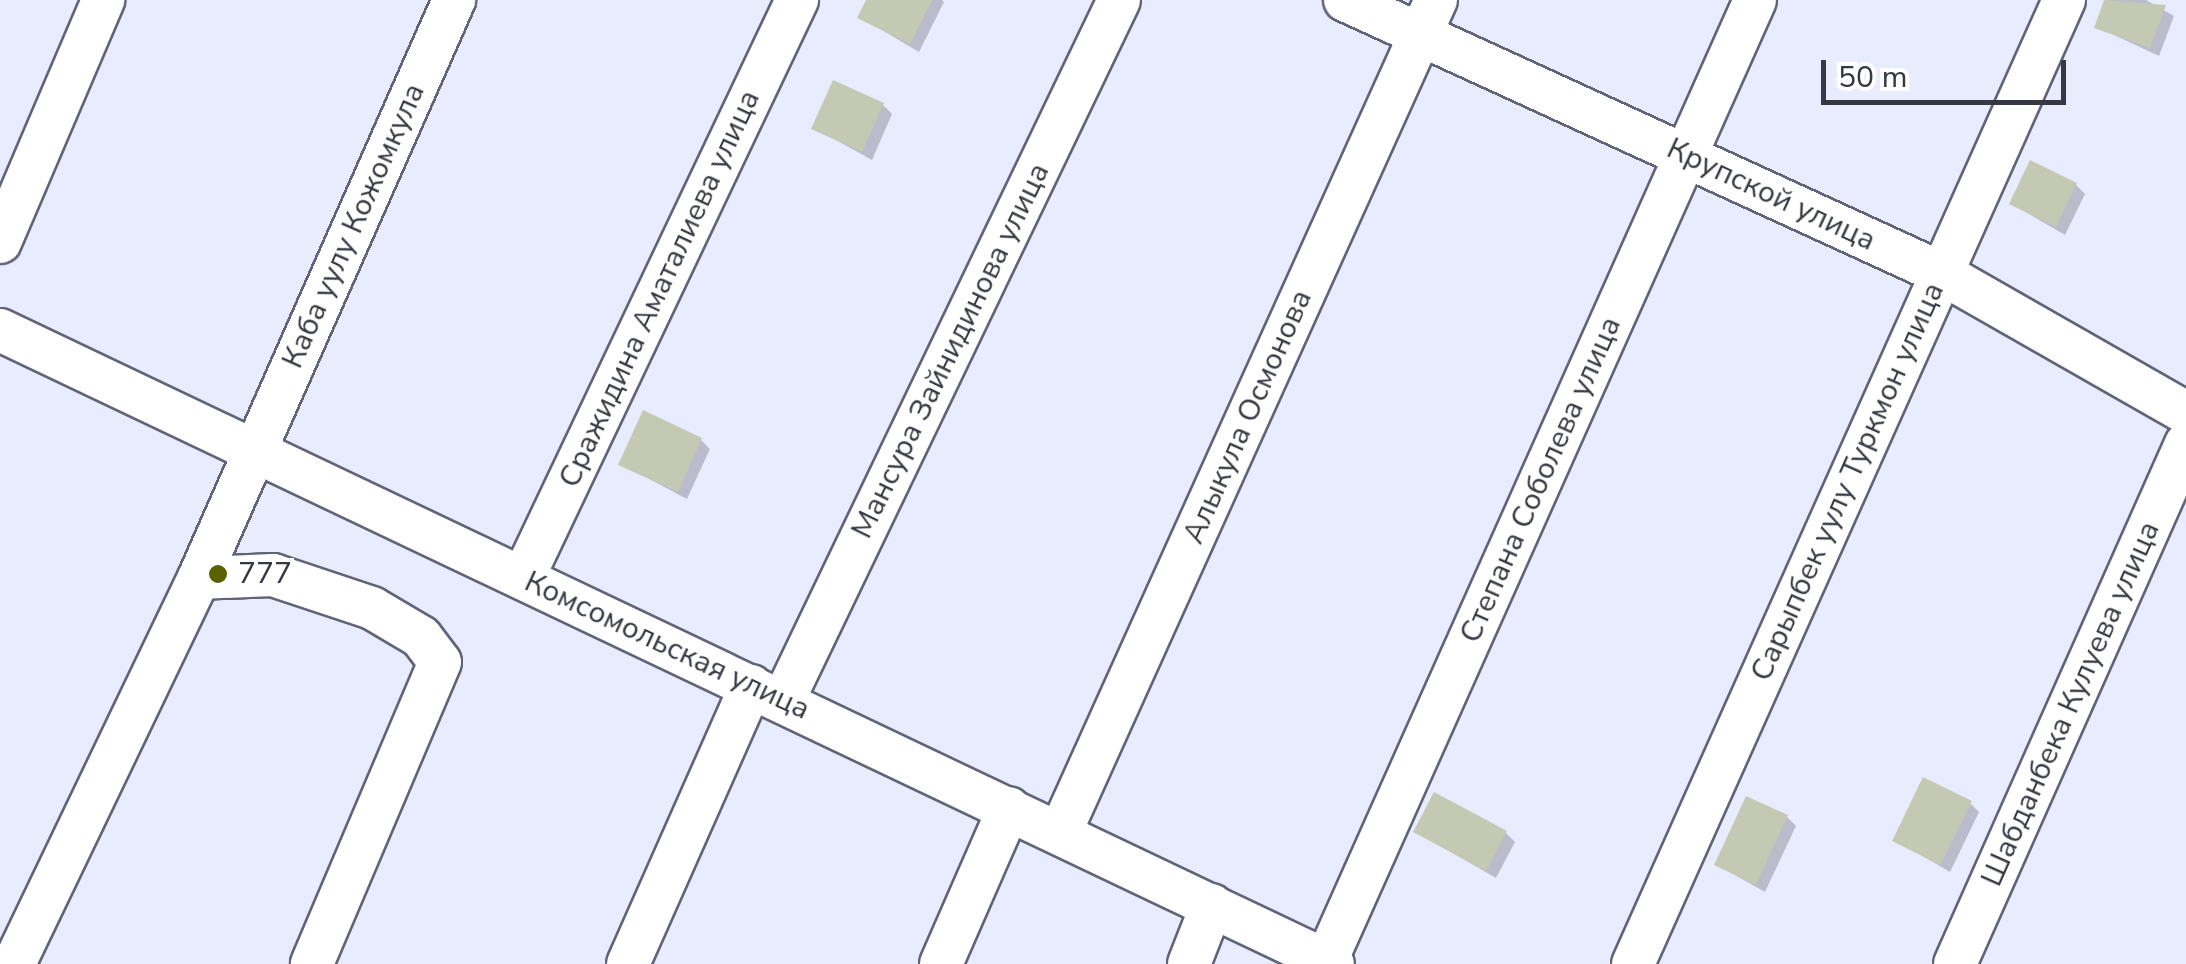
<!DOCTYPE html>
<html>
<head>
<meta charset="utf-8">
<style>
	body { margin:0 }
	#map { position:relative; width:2186px; height:964px; overflow:hidden; background:#e9ecfe; font-family:"Nunito Sans",sans-serif }
	div>[style] { position:absolute }
	.shadow>* { inset:0; background:#0003 }
	.building>* { inset:0; background:#c4c9b3 }
	.roads { filter:drop-shadow(2px 0 #616478) drop-shadow(-2px 0 #616478) drop-shadow(0 2px #616478) drop-shadow(0 -2px #616478) }
	.minor>* { height:42px; margin:-21px; padding:0 21px; transform-origin:21px; border-radius:21px; background:#fff }
	.dots>* { width:28px; height:28px; translate:-50% -50%; box-sizing:border-box; border:5px solid #fff; border-radius:50% }
	span { translate:-50% -50%; white-space:nowrap; text-align:center; line-height:1.15; -webkit-text-stroke:8px #fff; paint-order:stroke }
	.street-label { font-size:30px; color:#373942 }
	.poi-label { font-size:30px; color:#373942 }
	.left { translate:0 -50%; text-align:left }
	.scale { position:absolute; left:1821px; top:60px; width:245px; height:45px; box-sizing:border-box; border:5px solid #373942; border-top:0; padding-left:12px; font-size:30px; line-height:35px; white-space:nowrap; color:#373942; -webkit-text-stroke:8px #fff; paint-order:stroke }
</style>
</head>
<body>
<div id="map">
	<div class="shadow">
		<div style="clip-path:polygon(869px 0,942px 0,944px 2px,919px 52px,860px 17px)"></div>
		<div style="clip-path:polygon(2107px 0,2146px 0,2174px 16px,2159px 56px,2097px 27px)"></div>
		<div style="clip-path:polygon(883px 105px,892px 114px,872px 160px,814px 128px)"></div>
		<div style="clip-path:polygon(2076px 185px,2085px 194px,2065px 235px,2012px 204px)"></div>
		<div style="clip-path:polygon(701px 440px,710px 449px,687px 499px,621px 464px)"></div>
		<div style="clip-path:polygon(1970px 803px,1979px 812px,1950px 872px,1895px 840px)"></div>
		<div style="clip-path:polygon(1787px 817px,1796px 826px,1765px 892px,1717px 865px)"></div>
		<div style="clip-path:polygon(1416px 832px,1506px 833px,1515px 842px,1496px 878px)"></div>
	</div>
	<div class="building">
		<div style="clip-path:polygon(866px 0,932px 0,910px 44px,857px 18px)"></div>
		<div style="clip-path:polygon(2104px 0,2166px 5px,2150px 48px,2094px 28px)"></div>
		<div style="clip-path:polygon(833px 80px,884px 103px,862px 152px,811px 129px)"></div>
		<div style="clip-path:polygon(2030px 160px,2077px 183px,2056px 227px,2009px 204px)"></div>
		<div style="clip-path:polygon(643px 410px,702px 438px,678px 492px,618px 465px)"></div>
		<div style="clip-path:polygon(1923px 777px,1972px 801px,1940px 865px,1892px 841px)"></div>
		<div style="clip-path:polygon(1434px 792px,1507px 831px,1486px 871px,1413px 832px)"></div>
		<div style="clip-path:polygon(1746px 796px,1788px 815px,1756px 885px,1714px 865px)"></div>
	</div>
	<div class="roads">
		<div class="minor">
			<div style="left:1345px;top:0;width:656px;rotate:24.61deg"></div>
			<div style="left:1941px;top:273px;width:282px;rotate:29.7deg"></div>
			<div style="left:0;top:242px;width:263px;rotate:-66.9deg"></div>
			<div style="left:0;top:330px;width:1476px;rotate:25.44deg"></div>
			<div style="left:199px;top:578px;width:74px;rotate:-2.3deg"></div>
			<div style="left:273px;top:575px;width:104px;rotate:18.4deg"></div>
			<div style="left:372px;top:608px;width:57px;rotate:30.6deg"></div>
			<div style="left:421px;top:637px;width:31px;rotate:53deg"></div>
			<div style="left:440px;top:662px;width:328px;rotate:113deg"></div>
			<div style="left:523px;top:578px;width:640px;rotate:-64.64deg"></div>
			<div style="left:783px;top:701px;width:777px;rotate:-64.39deg"></div>
			<div style="left:1060px;top:833px;width:914px;rotate:-65.71deg"></div>
			<div style="left:1326px;top:961px;width:1052px;rotate:-65.94deg"></div>
			<div style="left:14px;top:964px;width:428px;rotate:-64.4deg"></div>
			<div style="left:199px;top:578px;width:632px;rotate:-66.19deg"></div>
			<div style="left:628px;top:964px;width:304px;rotate:-66.1deg"></div>
			<div style="left:941px;top:964px;width:170px;rotate:-66.4deg"></div>
			<div style="left:1189px;top:964px;width:63px;rotate:-68.7deg"></div>
			<div style="left:1633px;top:964px;width:1056px;rotate:-65.91deg"></div>
			<div style="left:1955px;top:964px;width:569px;rotate:-66.05deg"></div>
		</div>
	</div>
	<div class="dots">
		<div style="left:218px;top:574px;background:#586200"></div>
	</div>
	<div class="street-label">
		<span style="left:1771px;top:195px;rotate:25deg">Крупской улица</span>
		<span style="left:354px;top:226px;rotate:-66deg">Каба уулу Кожомкула</span>
		<span style="left:660px;top:289px;rotate:-65deg">Сражидина Аматалиева улица</span>
		<span style="left:951px;top:351px;rotate:-64deg">Мансура Зайнидинова улица</span>
		<span style="left:1248px;top:417px;rotate:-66deg">Алыкула Осмонова</span>
		<span style="left:1541px;top:480px;rotate:-66deg">Степана Соболева улица</span>
		<span style="left:1848px;top:482px;rotate:-66deg">Сарыпбек уулу Туркмон улица</span>
		<span style="left:667px;top:646px;rotate:25deg">Комсомольская улица</span>
		<span style="left:2071px;top:704px;rotate:-66deg">Шабданбека Кулуева улица</span>
	</div>
	<div class="poi-label">
		<span class="left" style="left:238px;top:574px">777</span>
	</div>
	<div class="scale">50 m</div>
</div>
</body>
</html>
